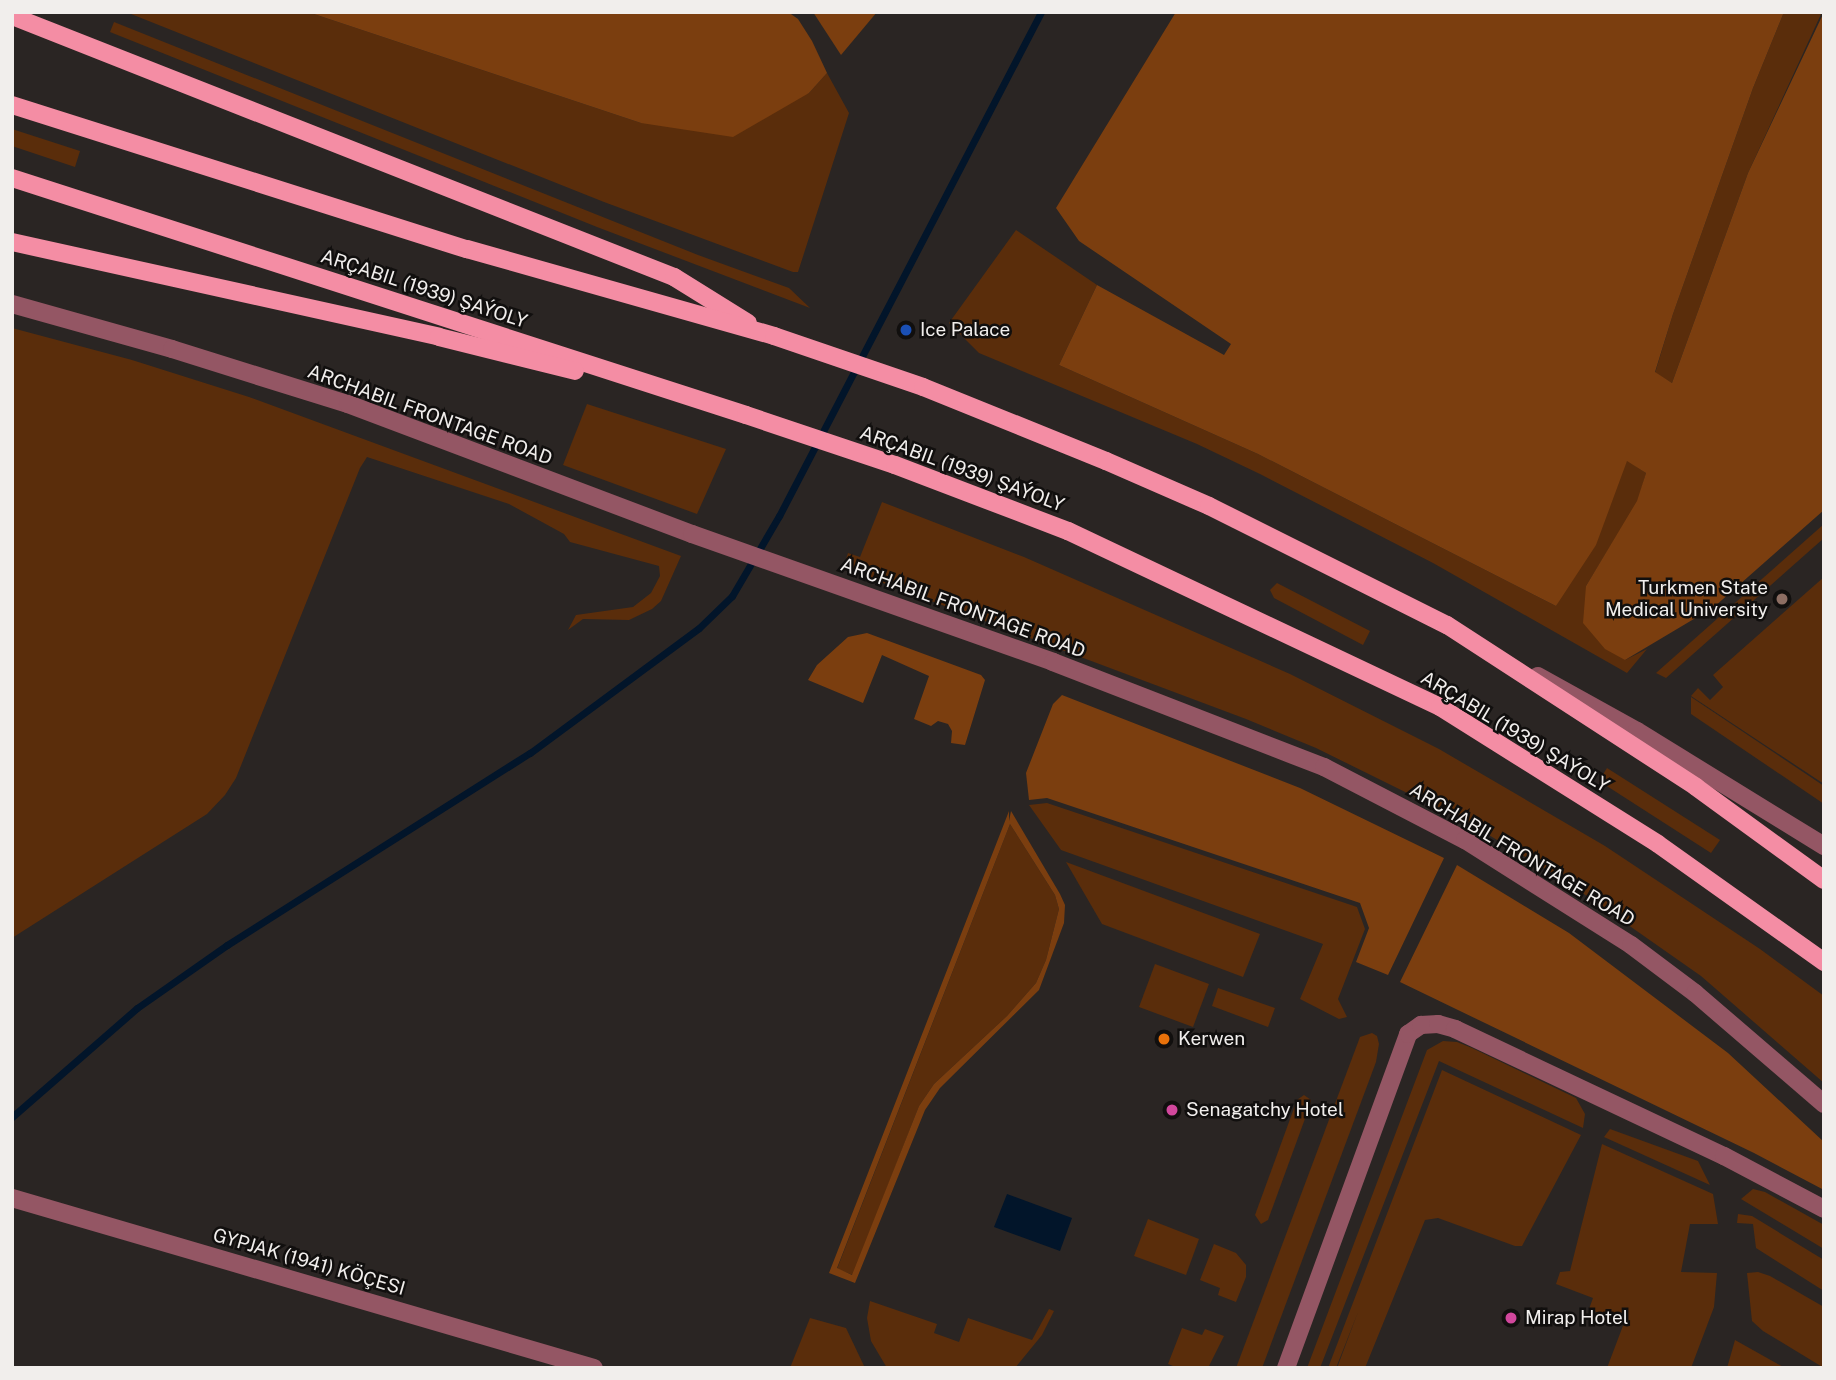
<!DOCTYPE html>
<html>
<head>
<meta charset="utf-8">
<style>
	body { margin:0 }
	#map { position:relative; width:1836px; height:1380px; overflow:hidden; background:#2a2523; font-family:"Public Sans",sans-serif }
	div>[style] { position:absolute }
	.green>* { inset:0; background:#5a2d0b }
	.forest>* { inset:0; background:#7b3e0f }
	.water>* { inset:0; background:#02152a }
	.stream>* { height:7px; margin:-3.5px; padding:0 3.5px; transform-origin:3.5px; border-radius:3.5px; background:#02152a }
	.minor>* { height:18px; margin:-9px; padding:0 9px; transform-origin:9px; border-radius:9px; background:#945664 }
	.primary>* { height:18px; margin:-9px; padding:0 9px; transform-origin:9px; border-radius:9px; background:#f48da4 }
	.dots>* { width:19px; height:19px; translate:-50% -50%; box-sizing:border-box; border:4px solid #110f0e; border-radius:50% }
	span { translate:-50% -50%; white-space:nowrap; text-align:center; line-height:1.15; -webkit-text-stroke:5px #110f0e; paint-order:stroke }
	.street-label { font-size:19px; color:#f1eeec }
	.poi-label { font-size:19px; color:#f1eeec }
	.left { translate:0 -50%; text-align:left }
	.right { translate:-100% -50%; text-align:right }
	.frame { position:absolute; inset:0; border:14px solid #f1eeec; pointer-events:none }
</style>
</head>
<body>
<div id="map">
	<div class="green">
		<div style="clip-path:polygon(126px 12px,308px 12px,641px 123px,809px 93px,827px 73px,849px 113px,798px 272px,793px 272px,604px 202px)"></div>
		<div style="clip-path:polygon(1784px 12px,1822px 12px,1748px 173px,1672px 383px,1655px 373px,1673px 314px,1753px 88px)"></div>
		<div style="clip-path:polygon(114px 22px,698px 255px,789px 288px,810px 308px,597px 227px,110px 32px)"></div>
		<div style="clip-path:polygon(12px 129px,80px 151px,75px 167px,12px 146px)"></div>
		<div style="clip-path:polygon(1016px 230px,1097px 285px,1059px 365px,1258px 454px,1556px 606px,1627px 460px,1646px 473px,1638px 501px,1586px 586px,1625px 660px,1647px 649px,1627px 673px,1433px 563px,1260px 474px,1197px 444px,979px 353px,949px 323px)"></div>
		<div style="clip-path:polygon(12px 328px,132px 360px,249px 397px,681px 556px,661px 601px,652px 609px,629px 620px,583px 619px,568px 630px,576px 615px,633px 607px,651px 593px,660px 576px,659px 566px,570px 542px,564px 534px,509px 504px,367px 457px,360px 468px,236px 778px,225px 795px,207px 814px,12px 938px)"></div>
		<div style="clip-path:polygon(587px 404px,726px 449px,697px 514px,563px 465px)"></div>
		<div style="clip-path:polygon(882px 502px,1024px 557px,1290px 674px,1439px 749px,1605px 846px,1760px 949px,1824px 996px,1824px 1083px,1701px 976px,1564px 880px,1472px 825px,1316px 748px,1246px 719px,843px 568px,848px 553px,860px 557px)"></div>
		<div style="clip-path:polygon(1824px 524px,1824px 538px,1666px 678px,1656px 673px)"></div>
		<div style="clip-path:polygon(1824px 577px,1824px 784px,1691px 696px,1698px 688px,1710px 700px,1723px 687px,1713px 675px)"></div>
		<div style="clip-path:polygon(1277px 583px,1370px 631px,1363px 645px,1274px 598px,1270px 590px)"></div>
		<div style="clip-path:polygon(1691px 697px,1824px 786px,1824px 804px,1691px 714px)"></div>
		<div style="clip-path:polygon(1607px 768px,1720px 840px,1711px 853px,1599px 781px)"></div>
		<div style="clip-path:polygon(1047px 803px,1357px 907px,1365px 929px,1338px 999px,1347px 1017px,1339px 1019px,1300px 999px,1323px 944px,1061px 850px,1029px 805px)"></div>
		<div style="clip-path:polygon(1010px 824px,1055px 895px,1059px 909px,1046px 960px,1036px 983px,1007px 1016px,934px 1084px,919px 1106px,853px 1275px,837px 1269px)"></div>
		<div style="clip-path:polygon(1066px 862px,1260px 934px,1243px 977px,1102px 924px)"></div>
		<div style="clip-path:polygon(1155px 964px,1209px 984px,1193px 1027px,1139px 1007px)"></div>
		<div style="clip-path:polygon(1218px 988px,1275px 1008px,1268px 1027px,1212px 1006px)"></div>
		<div style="clip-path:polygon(1372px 1033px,1377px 1036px,1379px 1044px,1376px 1062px,1262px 1368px,1236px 1368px,1360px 1037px)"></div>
		<div style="clip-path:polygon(1443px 1041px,1457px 1042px,1472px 1048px,1576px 1098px,1585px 1114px,1583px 1128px,1439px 1061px,1320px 1368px,1307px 1368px,1427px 1050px)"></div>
		<div style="clip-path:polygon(1442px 1070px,1581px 1135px,1522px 1246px,1515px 1246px,1438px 1218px,1425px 1220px,1365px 1368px,1337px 1368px,1358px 1312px,1336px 1368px,1328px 1368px)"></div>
		<div style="clip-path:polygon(1304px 1095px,1311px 1100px,1310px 1105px,1268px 1220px,1261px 1224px,1255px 1215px,1297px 1100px)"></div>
		<div style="clip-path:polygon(1610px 1129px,1698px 1161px,1710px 1185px,1604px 1137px)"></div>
		<div style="clip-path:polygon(1602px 1144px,1713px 1194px,1718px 1224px,1690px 1224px,1681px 1272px,1717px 1273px,1714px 1307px,1691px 1368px,1607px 1368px,1624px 1323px,1589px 1309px,1593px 1298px,1556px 1284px,1560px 1272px,1570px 1271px)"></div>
		<div style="clip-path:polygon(1753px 1189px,1765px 1192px,1824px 1225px,1824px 1249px,1741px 1199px)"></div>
		<div style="clip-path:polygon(1738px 1214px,1752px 1216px,1824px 1260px,1824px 1291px,1756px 1248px,1753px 1224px,1737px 1223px)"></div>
		<div style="clip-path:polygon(1148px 1219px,1199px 1239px,1186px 1275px,1134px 1256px)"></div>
		<div style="clip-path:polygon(1214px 1244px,1236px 1253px,1246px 1265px,1246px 1277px,1236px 1302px,1218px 1295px,1220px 1288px,1200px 1280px)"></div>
		<div style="clip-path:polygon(1758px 1272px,1770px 1276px,1824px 1307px,1824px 1368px,1763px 1331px,1752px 1321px,1747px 1273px)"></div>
		<div style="clip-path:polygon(870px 1301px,937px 1324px,934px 1333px,959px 1342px,968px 1318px,1032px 1340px,1049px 1309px,1054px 1311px,1042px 1335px,1015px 1368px,887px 1368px,871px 1341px,867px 1318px)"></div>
		<div style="clip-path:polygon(810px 1318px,846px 1328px,865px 1368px,790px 1368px)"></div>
		<div style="clip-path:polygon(1182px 1328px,1202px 1335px,1205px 1329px,1224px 1336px,1208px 1368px,1178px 1368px,1168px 1364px)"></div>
		<div style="clip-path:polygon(1735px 1340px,1785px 1368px,1727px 1368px)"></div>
	</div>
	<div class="forest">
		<div style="clip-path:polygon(308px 12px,788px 12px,798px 19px,812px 41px,827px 73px,809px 93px,733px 137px,641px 123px)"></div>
		<div style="clip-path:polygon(813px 12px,877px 12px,841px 55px)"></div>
		<div style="clip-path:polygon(1176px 12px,1784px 12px,1753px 88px,1673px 314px,1655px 372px,1672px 383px,1748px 173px,1824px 12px,1824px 510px,1714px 607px,1625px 660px,1605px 649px,1583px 623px,1586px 586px,1637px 501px,1646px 473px,1627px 461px,1596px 545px,1556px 606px,1258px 454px,1059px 365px,1097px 285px,1224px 355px,1231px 344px,1079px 241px,1056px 208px)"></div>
		<div style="clip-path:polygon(867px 633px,981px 675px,985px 680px,965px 745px,951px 743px,952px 731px,948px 724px,938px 721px,931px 726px,914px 719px,929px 676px,882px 655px,863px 703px,808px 680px,817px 665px,848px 637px)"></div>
		<div style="clip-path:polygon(1062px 695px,1300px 788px,1444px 858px,1388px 975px,1356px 962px,1369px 928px,1360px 903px,1047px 798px,1029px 800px,1026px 773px,1053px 704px)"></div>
		<div style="clip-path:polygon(evenodd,1009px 811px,1009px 821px,1011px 811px,1060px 894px,1065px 905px,1064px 923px,1039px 990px,940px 1088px,925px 1110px,855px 1283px,829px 1273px,1009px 811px,1010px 824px,1055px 895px,1059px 909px,1046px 960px,1036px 983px,1007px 1016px,934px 1084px,919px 1106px,852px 1275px,837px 1268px,1010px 824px)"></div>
		<div style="clip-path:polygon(1457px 865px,1569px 933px,1728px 1053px,1824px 1142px,1824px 1190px,1754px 1153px,1400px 982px)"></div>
	</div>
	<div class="water">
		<div style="clip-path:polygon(1007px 1194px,1072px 1218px,1060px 1251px,994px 1227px)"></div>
	</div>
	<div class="stream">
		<div style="left:12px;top:1117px;width:166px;rotate:-41.1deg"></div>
		<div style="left:137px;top:1008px;width:110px;rotate:-35deg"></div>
		<div style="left:227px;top:945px;width:359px;rotate:-32.4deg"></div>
		<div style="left:530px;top:753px;width:210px;rotate:-36.5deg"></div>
		<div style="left:699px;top:628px;width:46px;rotate:-44.1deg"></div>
		<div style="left:732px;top:596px;width:93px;rotate:-59.6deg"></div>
		<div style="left:779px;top:516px;width:568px;rotate:-62.53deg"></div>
	</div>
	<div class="minor">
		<div style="left:12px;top:304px;width:166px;rotate:15.7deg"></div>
		<div style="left:172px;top:349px;width:184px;rotate:17.4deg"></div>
		<div style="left:348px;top:404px;width:368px;rotate:20.7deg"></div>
		<div style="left:692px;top:534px;width:383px;rotate:19.5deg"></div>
		<div style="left:1053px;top:662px;width:291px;rotate:21.2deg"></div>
		<div style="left:1324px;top:767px;width:159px;rotate:27.4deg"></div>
		<div style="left:1465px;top:840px;width:196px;rotate:32.3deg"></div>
		<div style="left:1631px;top:945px;width:80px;rotate:36.9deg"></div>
		<div style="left:1695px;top:993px;width:170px;rotate:40.7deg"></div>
		<div style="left:1538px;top:676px;width:113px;rotate:29.1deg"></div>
		<div style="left:1637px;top:731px;width:220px;rotate:31.6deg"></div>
		<div style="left:12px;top:1198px;width:606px;rotate:16.28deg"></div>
		<div style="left:1286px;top:1368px;width:356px;rotate:-69.9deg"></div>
		<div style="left:1408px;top:1034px;width:16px;rotate:-35deg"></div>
		<div style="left:1421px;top:1025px;width:17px;rotate:-3deg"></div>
		<div style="left:1438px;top:1024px;width:18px;rotate:16deg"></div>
		<div style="left:1455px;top:1029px;width:297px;rotate:25.3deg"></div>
		<div style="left:1724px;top:1156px;width:113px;rotate:27.9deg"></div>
	</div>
	<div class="primary">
		<div style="left:12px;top:16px;width:712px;rotate:21.52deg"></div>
		<div style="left:674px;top:277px;width:87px;rotate:31.9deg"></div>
		<div style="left:12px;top:105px;width:477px;rotate:17.6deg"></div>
		<div style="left:467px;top:249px;width:319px;rotate:15.8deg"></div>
		<div style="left:774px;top:336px;width:157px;rotate:18.9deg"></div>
		<div style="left:923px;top:387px;width:197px;rotate:22deg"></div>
		<div style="left:1106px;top:461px;width:112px;rotate:23.6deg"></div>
		<div style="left:1209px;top:506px;width:266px;rotate:26.6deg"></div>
		<div style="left:1447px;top:625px;width:297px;rotate:33deg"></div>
		<div style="left:1696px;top:787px;width:158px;rotate:36deg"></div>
		<div style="left:12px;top:178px;width:771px;rotate:17.89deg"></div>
		<div style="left:746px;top:415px;width:157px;rotate:18.6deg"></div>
		<div style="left:895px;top:465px;width:185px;rotate:20.9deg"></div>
		<div style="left:1068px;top:531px;width:412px;rotate:25.3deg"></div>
		<div style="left:1440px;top:707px;width:257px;rotate:32.1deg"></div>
		<div style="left:1658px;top:844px;width:204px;rotate:35.4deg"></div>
		<div style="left:12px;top:242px;width:437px;rotate:12.5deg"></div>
		<div style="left:439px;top:337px;width:140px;rotate:14deg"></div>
	</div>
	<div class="dots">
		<div style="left:906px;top:330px;background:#1a4fb4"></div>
		<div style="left:1782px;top:599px;background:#8d6e63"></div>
		<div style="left:1164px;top:1039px;background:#e8710a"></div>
		<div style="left:1172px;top:1110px;background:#d1479c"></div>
		<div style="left:1511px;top:1318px;background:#d1479c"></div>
	</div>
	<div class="street-label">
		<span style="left:424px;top:289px;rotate:18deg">ARÇABIL (1939) ŞAÝOLY</span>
		<span style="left:430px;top:415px;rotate:20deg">ARCHABIL FRONTAGE ROAD</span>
		<span style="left:962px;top:469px;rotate:20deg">ARÇABIL (1939) ŞAÝOLY</span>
		<span style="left:963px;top:608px;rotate:20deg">ARCHABIL FRONTAGE ROAD</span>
		<span style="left:1515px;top:732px;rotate:31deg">ARÇABIL (1939) ŞAÝOLY</span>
		<span style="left:1522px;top:855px;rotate:31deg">ARCHABIL FRONTAGE ROAD</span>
		<span style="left:309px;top:1262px;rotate:16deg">GYPJAK (1941) KÖÇESI</span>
	</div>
	<div class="poi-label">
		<span class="left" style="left:920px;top:330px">Ice Palace</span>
		<span class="right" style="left:1768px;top:599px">Turkmen State<br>Medical University</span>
		<span class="left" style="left:1178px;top:1039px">Kerwen</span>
		<span class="left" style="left:1186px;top:1110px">Senagatchy Hotel</span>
		<span class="left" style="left:1525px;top:1318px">Mirap Hotel</span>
	</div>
	<div class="frame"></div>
</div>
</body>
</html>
